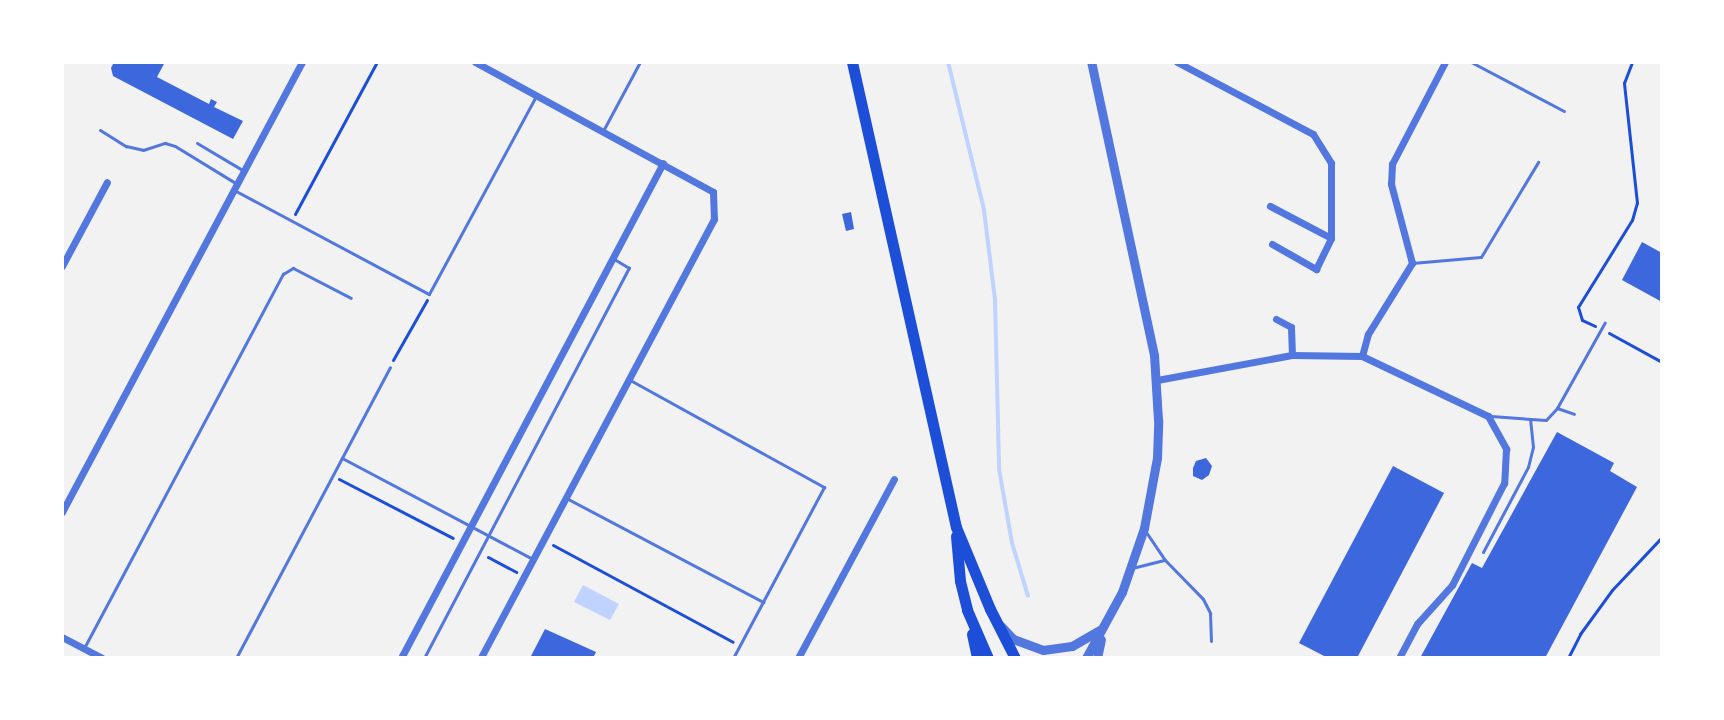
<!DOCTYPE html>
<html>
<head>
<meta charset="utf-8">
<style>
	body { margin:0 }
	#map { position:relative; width:1724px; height:720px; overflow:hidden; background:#f2f2f2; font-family:"Fira Sans Condensed",sans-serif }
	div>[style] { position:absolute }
	.water>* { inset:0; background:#bfd3fe }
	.stream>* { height:4px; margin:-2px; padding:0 2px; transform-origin:2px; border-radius:2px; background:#bfd3fe }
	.building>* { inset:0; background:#3d67dc }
	.path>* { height:3px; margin:-1.5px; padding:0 1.5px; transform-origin:1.5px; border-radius:1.5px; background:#1d4ed8 }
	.service>* { height:3px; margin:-1.5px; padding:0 1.5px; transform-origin:1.5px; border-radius:1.5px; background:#5277de }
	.minor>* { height:7px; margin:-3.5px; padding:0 3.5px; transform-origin:3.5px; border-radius:3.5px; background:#5277de }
	.tertiary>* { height:9px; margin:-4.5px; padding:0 4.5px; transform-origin:4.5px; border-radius:4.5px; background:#5277de }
	.primary>* { height:11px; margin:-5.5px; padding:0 5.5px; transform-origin:5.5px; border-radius:5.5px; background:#1d4ed8 }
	span { translate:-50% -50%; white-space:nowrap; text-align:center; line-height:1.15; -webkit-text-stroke:7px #fff; paint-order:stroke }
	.frame { position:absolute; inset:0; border:64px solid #fff; pointer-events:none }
</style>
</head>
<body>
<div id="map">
	<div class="water">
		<div style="clip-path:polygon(583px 585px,619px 604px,610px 620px,574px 602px)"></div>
	</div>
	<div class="stream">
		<div style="left:948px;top:62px;width:152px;rotate:76.3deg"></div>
		<div style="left:984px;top:210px;width:91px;rotate:83deg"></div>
		<div style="left:995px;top:300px;width:169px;rotate:88.6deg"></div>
		<div style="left:999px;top:469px;width:75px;rotate:80deg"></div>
		<div style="left:1012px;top:543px;width:55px;rotate:73.2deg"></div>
	</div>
	<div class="building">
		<div style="clip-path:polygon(114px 62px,165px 62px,157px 77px,209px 104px,211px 99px,217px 102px,214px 107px,243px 121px,233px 139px,113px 76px,111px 68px)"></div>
		<div style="clip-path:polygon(851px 212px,854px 229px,846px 231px,842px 214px)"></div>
		<div style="clip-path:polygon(1642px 242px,1662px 253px,1662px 302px,1622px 280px)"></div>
		<div style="clip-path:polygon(1557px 432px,1614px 463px,1610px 471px,1637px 487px,1545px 658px,1420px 658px,1472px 563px,1482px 568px)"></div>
		<div style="clip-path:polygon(1206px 458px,1212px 466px,1209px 475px,1202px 480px,1193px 476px,1193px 468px,1196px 461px)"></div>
		<div style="clip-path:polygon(1393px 466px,1444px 493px,1357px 658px,1328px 658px,1299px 643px)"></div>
		<div style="clip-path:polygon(545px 629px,596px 652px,593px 658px,530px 658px)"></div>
	</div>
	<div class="path">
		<div style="left:295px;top:214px;width:173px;rotate:-61.7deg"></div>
		<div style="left:1595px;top:326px;width:14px;rotate:-155deg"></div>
		<div style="left:1582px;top:320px;width:14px;rotate:-107deg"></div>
		<div style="left:1578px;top:307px;width:102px;rotate:-58.2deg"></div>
		<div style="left:1632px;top:220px;width:18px;rotate:-74deg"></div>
		<div style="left:1637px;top:203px;width:121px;rotate:-96.2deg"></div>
		<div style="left:1624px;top:83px;width:22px;rotate:-69deg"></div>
		<div style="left:1609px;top:333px;width:60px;rotate:28.7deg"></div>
		<div style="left:393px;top:360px;width:69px;rotate:-60.5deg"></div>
		<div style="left:339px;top:479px;width:128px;rotate:27.4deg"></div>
		<div style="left:553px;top:545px;width:204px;rotate:28.3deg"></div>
		<div style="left:488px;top:557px;width:32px;rotate:28deg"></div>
		<div style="left:1568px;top:658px;width:27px;rotate:-63deg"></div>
		<div style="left:1580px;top:634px;width:54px;rotate:-54deg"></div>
		<div style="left:1612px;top:590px;width:73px;rotate:-46.7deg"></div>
	</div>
	<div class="service">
		<div style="left:1471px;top:62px;width:105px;rotate:27.8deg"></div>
		<div style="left:604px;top:129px;width:76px;rotate:-61.8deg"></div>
		<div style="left:100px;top:130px;width:31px;rotate:32deg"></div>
		<div style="left:126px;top:146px;width:17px;rotate:13deg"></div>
		<div style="left:143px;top:150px;width:23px;rotate:-18deg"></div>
		<div style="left:165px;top:143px;width:10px;rotate:17deg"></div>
		<div style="left:175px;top:146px;width:73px;rotate:31.5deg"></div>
		<div style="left:197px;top:143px;width:55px;rotate:30.8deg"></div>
		<div style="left:234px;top:190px;width:221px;rotate:28.1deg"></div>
		<div style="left:429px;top:294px;width:223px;rotate:-61.6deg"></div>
		<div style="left:1412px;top:263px;width:69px;rotate:-5deg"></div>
		<div style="left:1481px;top:257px;width:111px;rotate:-59deg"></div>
		<div style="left:630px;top:380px;width:222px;rotate:28.9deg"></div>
		<div style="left:824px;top:487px;width:194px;rotate:118deg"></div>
		<div style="left:1557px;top:408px;width:98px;rotate:-60.8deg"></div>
		<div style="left:1491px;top:416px;width:55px;rotate:4.2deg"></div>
		<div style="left:1546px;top:420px;width:16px;rotate:-47deg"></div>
		<div style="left:1557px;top:408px;width:18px;rotate:19deg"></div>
		<div style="left:342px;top:458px;width:216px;rotate:27.9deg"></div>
		<div style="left:568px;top:499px;width:221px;rotate:27.8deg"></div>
		<div style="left:1146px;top:532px;width:34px;rotate:56deg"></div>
		<div style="left:1165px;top:560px;width:54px;rotate:45.7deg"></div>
		<div style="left:1203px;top:599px;width:16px;rotate:63deg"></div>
		<div style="left:1210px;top:613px;width:28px;rotate:88deg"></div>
		<div style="left:1483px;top:552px;width:96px;rotate:-62.1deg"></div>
		<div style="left:1528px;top:467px;width:21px;rotate:-76deg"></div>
		<div style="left:1533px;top:447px;width:27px;rotate:-96deg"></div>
		<div style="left:1132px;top:568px;width:34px;rotate:-14deg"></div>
		<div style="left:84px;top:648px;width:424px;rotate:-62deg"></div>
		<div style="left:283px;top:274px;width:12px;rotate:-31deg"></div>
		<div style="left:293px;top:268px;width:65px;rotate:27.3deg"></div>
		<div style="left:236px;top:658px;width:329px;rotate:-62.1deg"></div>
		<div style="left:424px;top:658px;width:441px;rotate:-62.3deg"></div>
		<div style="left:629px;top:268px;width:17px;rotate:-149deg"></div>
	</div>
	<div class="minor">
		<div style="left:475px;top:62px;width:271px;rotate:28.6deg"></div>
		<div style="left:713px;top:192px;width:27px;rotate:88deg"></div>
		<div style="left:714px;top:219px;width:497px;rotate:118deg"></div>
		<div style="left:1177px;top:62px;width:154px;rotate:27.9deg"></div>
		<div style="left:1313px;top:134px;width:34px;rotate:58deg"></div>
		<div style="left:1331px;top:163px;width:75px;rotate:90deg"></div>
		<div style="left:1331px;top:238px;width:69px;rotate:-152.3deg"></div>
		<div style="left:1272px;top:244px;width:51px;rotate:29.6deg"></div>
		<div style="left:1316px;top:269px;width:34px;rotate:-64deg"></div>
		<div style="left:62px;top:266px;width:95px;rotate:-61.8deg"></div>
		<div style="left:1276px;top:319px;width:17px;rotate:28deg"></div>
		<div style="left:1291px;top:327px;width:28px;rotate:88deg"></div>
		<div style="left:1362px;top:356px;width:23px;rotate:-75deg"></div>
		<div style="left:1368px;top:334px;width:84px;rotate:-58.2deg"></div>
		<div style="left:1412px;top:263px;width:82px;rotate:-104.9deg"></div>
		<div style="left:1391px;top:184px;width:20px;rotate:-87deg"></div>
		<div style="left:1392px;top:164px;width:115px;rotate:-62.5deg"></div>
		<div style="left:1157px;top:380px;width:137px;rotate:-10.5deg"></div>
		<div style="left:1292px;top:355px;width:70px;rotate:0.8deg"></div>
		<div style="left:1362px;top:356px;width:140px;rotate:25.5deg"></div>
		<div style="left:1488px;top:416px;width:38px;rotate:61deg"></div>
		<div style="left:1506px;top:449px;width:34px;rotate:93deg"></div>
		<div style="left:1504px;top:483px;width:114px;rotate:117deg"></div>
		<div style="left:1452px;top:585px;width:52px;rotate:131.9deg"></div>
		<div style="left:1417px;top:624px;width:38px;rotate:118deg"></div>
		<div style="left:62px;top:512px;width:510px;rotate:-61.93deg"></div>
		<div style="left:62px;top:637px;width:45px;rotate:27.7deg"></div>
		<div style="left:401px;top:658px;width:560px;rotate:-62.11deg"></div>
		<div style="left:798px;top:658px;width:203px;rotate:-61.8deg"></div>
	</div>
	<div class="tertiary">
		<div style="left:1001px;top:626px;width:18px;rotate:47deg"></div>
		<div style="left:1013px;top:639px;width:32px;rotate:20deg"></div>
		<div style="left:1043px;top:650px;width:29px;rotate:-8deg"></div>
		<div style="left:1072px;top:646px;width:34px;rotate:-30deg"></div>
		<div style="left:1086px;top:658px;width:75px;rotate:-61.4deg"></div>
		<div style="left:1122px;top:592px;width:68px;rotate:-71deg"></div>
		<div style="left:1144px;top:528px;width:71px;rotate:-79.5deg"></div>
		<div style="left:1157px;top:458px;width:38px;rotate:-88deg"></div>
		<div style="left:1158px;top:420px;width:65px;rotate:-93.5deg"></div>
		<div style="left:1154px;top:355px;width:300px;rotate:-102.1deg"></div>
		<div style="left:1097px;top:658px;width:19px;rotate:-78deg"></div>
	</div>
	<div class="primary">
		<div style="left:852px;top:62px;width:476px;rotate:77.4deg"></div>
		<div style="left:956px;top:527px;width:89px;rotate:67.5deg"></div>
		<div style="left:990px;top:609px;width:55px;rotate:63deg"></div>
		<div style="left:956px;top:536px;width:45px;rotate:84.9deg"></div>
		<div style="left:960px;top:581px;width:30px;rotate:76deg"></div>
		<div style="left:967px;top:610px;width:52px;rotate:66.4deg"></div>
		<div style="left:972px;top:634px;width:25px;rotate:78deg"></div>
	</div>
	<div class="frame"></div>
</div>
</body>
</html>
